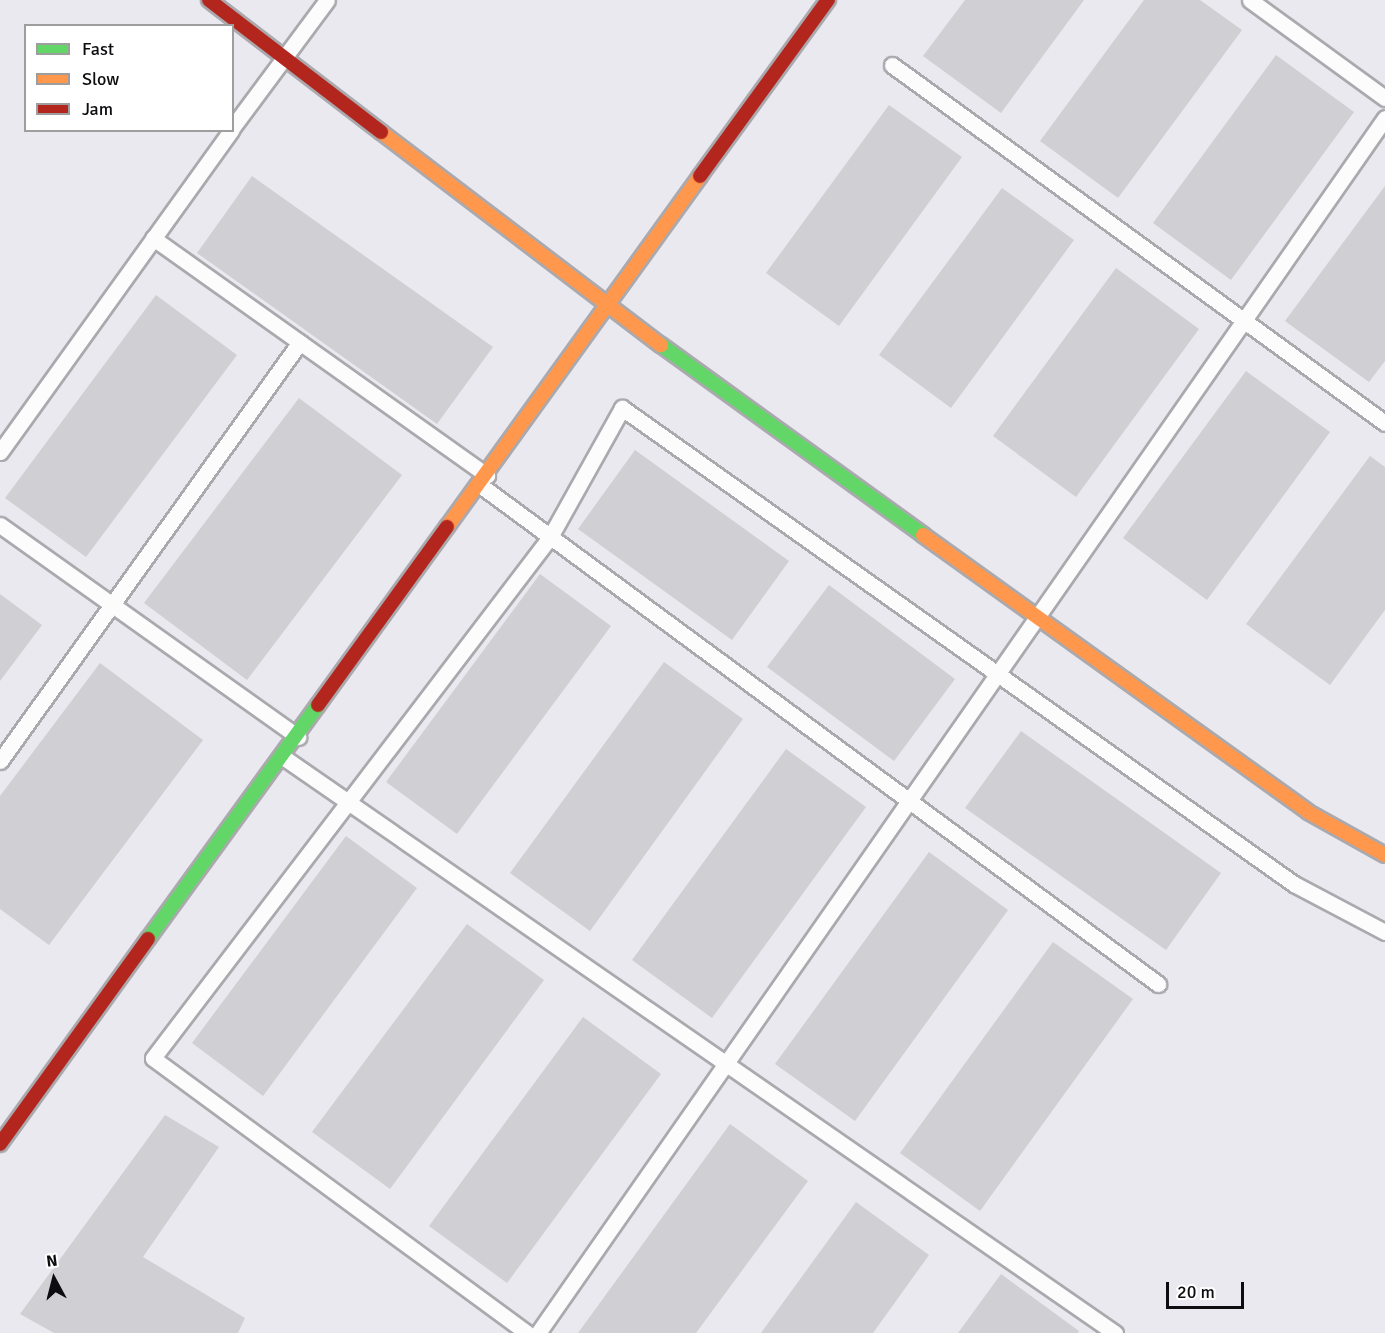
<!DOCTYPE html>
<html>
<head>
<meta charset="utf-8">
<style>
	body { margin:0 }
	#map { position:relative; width:1385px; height:1333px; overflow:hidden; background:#eae9ef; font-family:Signika,sans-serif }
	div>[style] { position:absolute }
	.building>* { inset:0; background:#d0cfd3 }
	.roads { filter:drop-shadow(2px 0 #aaa9ae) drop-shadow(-2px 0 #aaa9ae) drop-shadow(0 2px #aaa9ae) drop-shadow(0 -2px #aaa9ae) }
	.lane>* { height:15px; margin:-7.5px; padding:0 7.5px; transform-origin:7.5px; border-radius:7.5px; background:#fcfcfd }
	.fast>* { height:14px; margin:-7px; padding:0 7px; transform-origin:7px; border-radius:7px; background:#63d668 }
	.slow>* { height:14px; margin:-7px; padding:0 7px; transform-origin:7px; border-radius:7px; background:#ff974d }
	.jam>* { height:14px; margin:-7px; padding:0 7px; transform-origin:7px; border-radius:7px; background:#b3261e }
	span { translate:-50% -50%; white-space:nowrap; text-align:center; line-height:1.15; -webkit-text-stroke:4.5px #fff; paint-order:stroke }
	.legend { position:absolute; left:24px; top:24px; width:210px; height:108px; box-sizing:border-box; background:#fff; border:2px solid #9e9e9f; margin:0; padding:8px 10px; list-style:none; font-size:18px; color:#0d0c0f }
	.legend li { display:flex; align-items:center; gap:12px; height:30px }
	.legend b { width:30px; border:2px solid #9e9e9f }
	.north { position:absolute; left:24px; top:1249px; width:60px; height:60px; -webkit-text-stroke:4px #fff; paint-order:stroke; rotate:353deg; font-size:16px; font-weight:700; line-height:24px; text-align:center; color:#0d0c0f }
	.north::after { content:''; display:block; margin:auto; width:21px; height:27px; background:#0d0c0f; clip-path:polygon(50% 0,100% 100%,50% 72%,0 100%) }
	.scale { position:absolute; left:1166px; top:1282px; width:78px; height:27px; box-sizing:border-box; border:3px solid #0d0c0f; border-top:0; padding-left:8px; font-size:18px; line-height:21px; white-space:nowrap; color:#0d0c0f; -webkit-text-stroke:4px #fff; paint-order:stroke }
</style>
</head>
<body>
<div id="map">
	<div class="building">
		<div style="clip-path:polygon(965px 0,1084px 0,1001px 113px,923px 56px)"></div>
		<div style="clip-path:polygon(1144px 0,1200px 0,1242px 30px,1118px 198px,1040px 141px)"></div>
		<div style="clip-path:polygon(1276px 55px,1354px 112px,1231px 280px,1153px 223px)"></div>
		<div style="clip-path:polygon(889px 105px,962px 157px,839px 326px,766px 273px)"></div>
		<div style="clip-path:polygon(252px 176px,493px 347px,437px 424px,197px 253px)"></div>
		<div style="clip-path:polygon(1385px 186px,1385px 361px,1369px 382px,1285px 321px)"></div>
		<div style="clip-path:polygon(1002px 188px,1074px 240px,951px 408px,879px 355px)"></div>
		<div style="clip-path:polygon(1116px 268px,1199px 329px,1076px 497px,993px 436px)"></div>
		<div style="clip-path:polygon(156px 295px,237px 355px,86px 557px,5px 498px)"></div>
		<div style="clip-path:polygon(1246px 371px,1330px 432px,1207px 600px,1123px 538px)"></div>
		<div style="clip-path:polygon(299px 398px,402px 475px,247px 680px,144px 603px)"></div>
		<div style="clip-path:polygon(635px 450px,789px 561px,732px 640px,578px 529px)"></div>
		<div style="clip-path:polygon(1370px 456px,1385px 467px,1385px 610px,1330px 685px,1246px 624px)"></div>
		<div style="clip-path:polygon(540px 574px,611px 626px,457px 834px,386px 782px)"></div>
		<div style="clip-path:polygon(829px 585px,955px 679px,894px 761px,767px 667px)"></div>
		<div style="clip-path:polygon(0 594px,42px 625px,0 681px)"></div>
		<div style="clip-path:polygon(664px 662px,743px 719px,590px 931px,510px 873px)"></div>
		<div style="clip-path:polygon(100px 663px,203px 740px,49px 945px,0 909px,0 796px)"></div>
		<div style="clip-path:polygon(1021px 731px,1221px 873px,1166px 950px,965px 808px)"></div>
		<div style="clip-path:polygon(786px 749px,866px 807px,712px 1018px,632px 960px)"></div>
		<div style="clip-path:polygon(346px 836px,417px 888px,263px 1096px,192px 1043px)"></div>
		<div style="clip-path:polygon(929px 852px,1008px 910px,855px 1121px,775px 1064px)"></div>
		<div style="clip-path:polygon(467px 924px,544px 980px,390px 1189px,312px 1132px)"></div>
		<div style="clip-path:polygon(1053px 942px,1133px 999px,980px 1211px,900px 1153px)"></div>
		<div style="clip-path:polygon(583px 1017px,661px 1074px,507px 1283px,429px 1226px)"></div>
		<div style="clip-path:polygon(165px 1115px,219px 1147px,143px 1257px,245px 1318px,238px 1333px,54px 1333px,20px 1314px)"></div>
		<div style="clip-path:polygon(730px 1124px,808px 1181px,696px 1333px,578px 1333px)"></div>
		<div style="clip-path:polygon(856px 1202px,929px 1255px,873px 1333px,761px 1333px)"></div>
		<div style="clip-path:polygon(1001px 1274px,1079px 1331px,1078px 1333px,958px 1333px)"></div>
	</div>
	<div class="roads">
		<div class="lane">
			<div style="left:1250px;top:0;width:167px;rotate:36deg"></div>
			<div style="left:892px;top:65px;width:609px;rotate:35.99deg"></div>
			<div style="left:232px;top:128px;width:159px;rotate:-53.4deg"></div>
			<div style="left:153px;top:238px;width:410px;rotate:35.4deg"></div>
			<div style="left:0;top:452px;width:396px;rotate:-54.3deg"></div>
			<div style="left:480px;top:485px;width:842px;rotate:36.35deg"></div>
			<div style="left:0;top:525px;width:366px;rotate:35.4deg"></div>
			<div style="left:283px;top:757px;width:1012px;rotate:34.7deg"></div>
			<div style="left:0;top:761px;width:515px;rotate:-54.4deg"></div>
			<div style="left:527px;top:1333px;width:464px;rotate:-143.7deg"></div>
			<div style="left:153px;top:1058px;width:655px;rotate:-52.69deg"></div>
			<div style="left:550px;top:537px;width:148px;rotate:-60.8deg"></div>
			<div style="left:622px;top:408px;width:824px;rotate:35.31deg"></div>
			<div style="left:1294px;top:884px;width:103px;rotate:27.8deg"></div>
			<div style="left:538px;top:1333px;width:1481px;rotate:-55.12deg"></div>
		</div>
		<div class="fast">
			<div style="left:661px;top:345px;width:324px;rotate:35.9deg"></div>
			<div style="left:148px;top:939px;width:289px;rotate:-54deg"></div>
		</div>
		<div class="slow">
			<div style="left:381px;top:132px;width:352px;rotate:37.3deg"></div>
			<div style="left:447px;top:527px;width:433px;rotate:-54.2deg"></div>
			<div style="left:923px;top:535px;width:474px;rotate:35.7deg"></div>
			<div style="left:1308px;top:812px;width:88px;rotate:29.2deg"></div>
		</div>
		<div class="jam">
			<div style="left:209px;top:0;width:217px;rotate:37.5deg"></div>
			<div style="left:700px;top:176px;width:218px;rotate:-54deg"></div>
			<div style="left:318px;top:705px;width:220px;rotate:-54.1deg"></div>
			<div style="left:0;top:1144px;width:253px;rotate:-54.2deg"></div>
		</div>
	</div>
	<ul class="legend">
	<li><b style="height:8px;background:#63d668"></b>Fast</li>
	<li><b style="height:8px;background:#ff974d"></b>Slow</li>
	<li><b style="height:8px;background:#b3261e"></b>Jam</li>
	</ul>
	<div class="north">N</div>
	<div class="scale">20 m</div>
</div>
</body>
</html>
